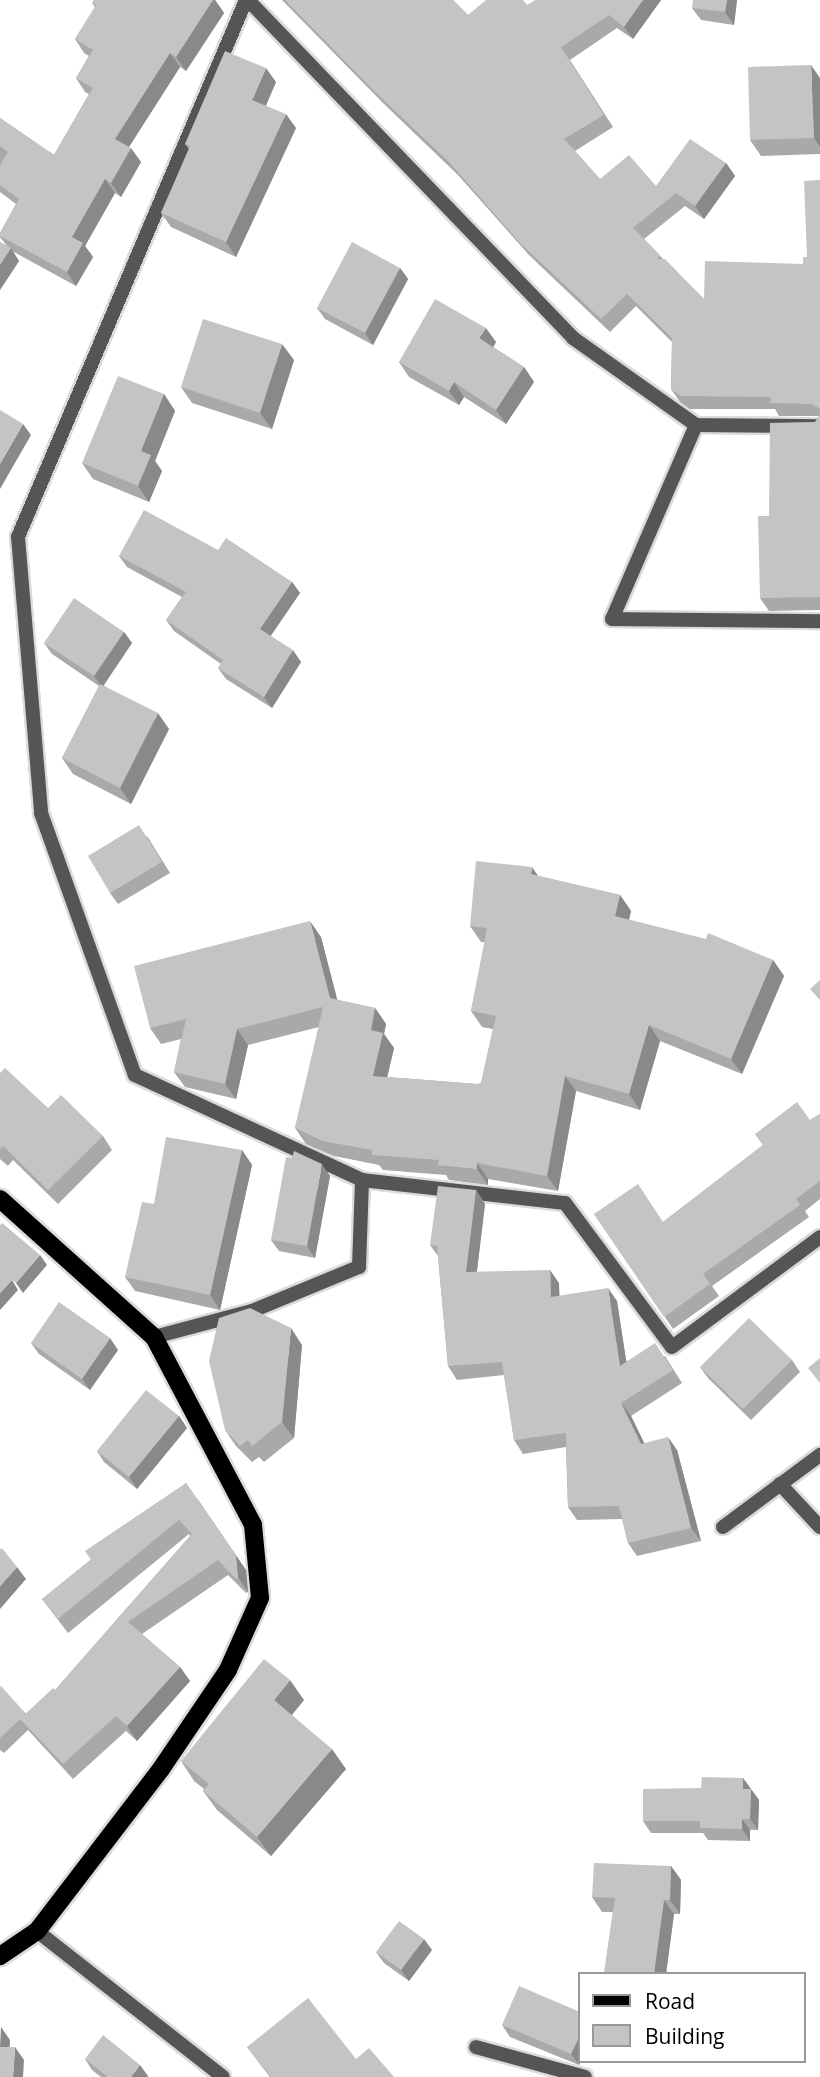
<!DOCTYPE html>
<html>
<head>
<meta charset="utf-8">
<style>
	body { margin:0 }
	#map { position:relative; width:820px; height:2077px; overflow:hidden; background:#fff; font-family:"Open Sans",sans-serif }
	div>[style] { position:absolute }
	.roads { filter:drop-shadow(2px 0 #dbdbdb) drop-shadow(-2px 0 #dbdbdb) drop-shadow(0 2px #dbdbdb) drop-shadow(0 -2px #dbdbdb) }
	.minor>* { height:14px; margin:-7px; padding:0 7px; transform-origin:7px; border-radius:7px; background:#555 }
	.primary>* { height:18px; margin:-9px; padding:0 9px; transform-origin:9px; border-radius:9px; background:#000 }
	.wall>* { inset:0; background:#a9a9a9 }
	.shaded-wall>* { inset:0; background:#898989 }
	.building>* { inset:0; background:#c4c4c4 }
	span { translate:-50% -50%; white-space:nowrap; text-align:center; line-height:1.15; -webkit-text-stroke:5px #fff; paint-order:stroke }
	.legend { position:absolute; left:578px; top:1972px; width:228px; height:91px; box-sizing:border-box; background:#fff; border:2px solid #999; margin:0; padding:9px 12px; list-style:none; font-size:21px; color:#000 }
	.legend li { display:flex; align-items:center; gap:14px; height:35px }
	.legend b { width:35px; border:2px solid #999 }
</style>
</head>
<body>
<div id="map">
	<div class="roads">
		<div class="minor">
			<div style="left:246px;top:0;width:583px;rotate:113.01deg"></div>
			<div style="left:18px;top:537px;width:277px;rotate:85.2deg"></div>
			<div style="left:41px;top:813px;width:278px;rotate:70.3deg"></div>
			<div style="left:135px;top:1075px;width:250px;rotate:24.8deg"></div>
			<div style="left:362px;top:1180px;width:204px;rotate:6.5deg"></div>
			<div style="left:565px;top:1203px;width:179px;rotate:53.4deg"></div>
			<div style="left:672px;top:1347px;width:184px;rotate:-36.6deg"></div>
			<div style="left:248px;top:0;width:469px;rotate:46.1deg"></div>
			<div style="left:573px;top:338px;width:151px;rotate:35.3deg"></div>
			<div style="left:696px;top:425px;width:124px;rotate:0.5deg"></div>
			<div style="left:696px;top:425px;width:211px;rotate:113.4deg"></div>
			<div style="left:612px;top:619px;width:208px;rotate:0.6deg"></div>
			<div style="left:154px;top:1337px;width:101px;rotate:-14.9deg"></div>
			<div style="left:252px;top:1311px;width:116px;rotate:-22.4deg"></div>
			<div style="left:359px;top:1267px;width:87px;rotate:-88deg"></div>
			<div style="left:780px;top:1484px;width:59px;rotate:47.1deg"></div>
			<div style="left:723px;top:1527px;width:121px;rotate:-36.6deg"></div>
			<div style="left:37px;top:1931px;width:236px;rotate:38.1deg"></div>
			<div style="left:476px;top:2047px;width:113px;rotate:15.4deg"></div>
		</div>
		<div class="primary">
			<div style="left:0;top:1199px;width:207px;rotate:41.9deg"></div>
			<div style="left:154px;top:1337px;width:212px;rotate:62.2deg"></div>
			<div style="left:253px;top:1525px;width:73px;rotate:84.5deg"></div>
			<div style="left:260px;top:1598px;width:79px;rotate:114deg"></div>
			<div style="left:228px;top:1670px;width:120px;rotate:124.1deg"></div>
			<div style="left:161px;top:1769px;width:204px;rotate:127.4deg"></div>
			<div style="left:37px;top:1931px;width:45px;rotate:146deg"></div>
		</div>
	</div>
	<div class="wall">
		<div style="clip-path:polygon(94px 0,215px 0,224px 13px,186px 71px,180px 67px,129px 147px,141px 162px,121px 197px,115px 193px,85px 246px,93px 257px,76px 286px,12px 251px,19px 261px,0 290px,0 242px,7px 246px,0 237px,0 233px,16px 204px,0 192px,0 118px,54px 155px,89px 94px,85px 92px,76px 78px,89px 56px,84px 53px,75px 39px,95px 7px,92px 3px)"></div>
		<div style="clip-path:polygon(282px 0,453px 0,468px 15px,527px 5px,661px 0,633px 39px,617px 28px,570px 60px,613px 127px,575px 151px,600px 179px,656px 186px,726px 163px,735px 176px,704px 219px,685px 206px,644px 239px,663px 259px,704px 299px,803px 264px,807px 257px,820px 180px,820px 610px,769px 611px,760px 598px,769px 516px,815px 422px,819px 416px,779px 416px,775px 409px,690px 409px,680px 402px,671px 389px,672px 342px,636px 306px,610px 332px,529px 255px,458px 175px,383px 103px)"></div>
		<div style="clip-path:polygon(737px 0,734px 25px,701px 20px,692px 8px)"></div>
		<div style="clip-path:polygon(820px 78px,820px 154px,761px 156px,750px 140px)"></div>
		<div style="clip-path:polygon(276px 82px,266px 106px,296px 128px,236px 257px,171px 227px,161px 213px,189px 149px,185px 144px)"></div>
		<div style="clip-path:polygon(400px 268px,408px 279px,373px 345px,325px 319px,317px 308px)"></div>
		<div style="clip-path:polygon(496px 342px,493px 347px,524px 367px,534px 382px,506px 424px,464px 397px,459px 405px,409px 377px,399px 362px)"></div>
		<div style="clip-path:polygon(294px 360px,272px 429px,192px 403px,181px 387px)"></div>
		<div style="clip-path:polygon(164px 394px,175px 411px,155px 461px,162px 471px,149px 502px,93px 479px,82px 463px)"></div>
		<div style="clip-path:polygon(218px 550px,292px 582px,300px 593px,270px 636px,301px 662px,272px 708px,226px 679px,218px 668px,221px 664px,174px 631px,166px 620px,182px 597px,127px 567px,119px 556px)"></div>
		<div style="clip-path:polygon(124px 632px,132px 643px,103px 685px,169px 729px,131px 804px,73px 774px,62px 758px,99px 686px,52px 654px,44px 643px)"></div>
		<div style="clip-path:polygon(147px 836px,170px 873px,118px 904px,110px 893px)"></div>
		<div style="clip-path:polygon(538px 876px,620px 895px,631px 911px,629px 920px,773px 960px,784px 976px,742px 1074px,660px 1041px,640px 1110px,576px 1091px,558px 1191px,488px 1179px,488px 1185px,449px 1180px,446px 1175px,383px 1170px,379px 1165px,334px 1156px,306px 1144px,295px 1128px,319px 1027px,248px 1045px,236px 1099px,185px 1087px,174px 1072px,181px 1039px,161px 1044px,150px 1028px,321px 937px,337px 1000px,375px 1008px,386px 1024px,384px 1034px,394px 1048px,387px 1077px,477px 1084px,481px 1083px,493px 1029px,482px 1027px,471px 1011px,485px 942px,481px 942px,470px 926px)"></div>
		<div style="clip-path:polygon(0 1073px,48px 1108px,103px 1136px,112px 1150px,58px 1204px,13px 1160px,8px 1166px,0 1159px)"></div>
		<div style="clip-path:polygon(820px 1114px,820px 1199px,805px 1211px,809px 1217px,712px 1286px,719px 1296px,673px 1329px,594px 1214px,663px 1222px,763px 1145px,755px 1134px,810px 1120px)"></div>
		<div style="clip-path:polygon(242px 1150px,252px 1165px,220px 1310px,135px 1291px,125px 1277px,154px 1204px)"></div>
		<div style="clip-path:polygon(330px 1176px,315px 1258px,279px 1251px,271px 1240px)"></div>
		<div style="clip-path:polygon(476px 1190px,485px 1204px,477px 1272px,559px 1283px,559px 1296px,617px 1301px,626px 1361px,665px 1356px,682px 1383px,631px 1416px,644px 1443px,677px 1450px,701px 1541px,637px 1556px,628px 1543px,622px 1519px,577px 1520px,568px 1507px,566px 1447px,523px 1454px,514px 1440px,504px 1375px,457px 1380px,448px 1366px,438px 1256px,430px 1245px)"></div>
		<div style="clip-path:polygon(31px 1343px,118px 1350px,90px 1390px,39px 1354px)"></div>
		<div style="clip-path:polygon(302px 1345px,294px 1438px,264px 1462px,259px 1457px,252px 1462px,236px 1446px,225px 1430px)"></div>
		<div style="clip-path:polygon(792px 1360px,800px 1372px,751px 1420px,708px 1378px,700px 1367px)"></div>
		<div style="clip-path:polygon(179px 1416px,187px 1428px,137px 1489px,104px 1462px,97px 1451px)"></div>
		<div style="clip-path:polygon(186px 1483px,246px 1570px,248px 1592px,246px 1593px,228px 1575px,142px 1634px,180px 1667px,190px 1681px,137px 1741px,126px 1731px,73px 1779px,28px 1730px,4px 1753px,0 1750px,0 1687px,26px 1714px,55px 1690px,190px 1536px,189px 1534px,68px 1633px,42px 1599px)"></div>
		<div style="clip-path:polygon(304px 1700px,292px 1715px,346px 1769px,271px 1856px,217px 1810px,203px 1791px,204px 1789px,194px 1781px,181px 1761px)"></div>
		<div style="clip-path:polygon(743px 1778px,759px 1800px,758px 1830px,750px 1830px,750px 1841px,708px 1840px,703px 1833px,651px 1833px,643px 1821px,701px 1788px)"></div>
		<div style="clip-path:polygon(671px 1866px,681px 1880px,680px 1914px,674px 1914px,666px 1974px,604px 1974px,613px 1912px,602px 1912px,592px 1897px)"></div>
		<div style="clip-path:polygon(432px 1950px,409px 1981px,384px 1963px,376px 1952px)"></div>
		<div style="clip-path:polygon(580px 2012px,579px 2065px,510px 2037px,502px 2025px)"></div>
		<div style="clip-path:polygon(247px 2047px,356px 2059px,394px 2077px,270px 2077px)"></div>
		<div style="clip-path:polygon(85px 2059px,148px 2076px,101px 2077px,92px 2070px)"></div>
	</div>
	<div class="shaded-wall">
		<div style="clip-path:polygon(213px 0,215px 0,224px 13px,186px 71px,176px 57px)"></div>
		<div style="clip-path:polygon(643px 0,661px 0,633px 39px,624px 27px)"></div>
		<div style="clip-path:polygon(727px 0,737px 0,734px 25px,725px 12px)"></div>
		<div style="clip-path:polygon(170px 53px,180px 67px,125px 153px,115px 139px)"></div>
		<div style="clip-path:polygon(811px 65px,820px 78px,820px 147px,814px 138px)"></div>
		<div style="clip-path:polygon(266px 68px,276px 82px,262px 114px,252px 100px)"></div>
		<div style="clip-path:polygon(286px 114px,296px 128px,236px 257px,226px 242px)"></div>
		<div style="clip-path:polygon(131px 148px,141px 162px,121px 197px,111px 183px)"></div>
		<div style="clip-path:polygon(726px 163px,735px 176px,704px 219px,695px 206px)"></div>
		<div style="clip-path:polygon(105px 179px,115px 193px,85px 246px,93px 257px,76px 286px,67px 272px,72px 237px)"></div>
		<div style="clip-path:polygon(11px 248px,19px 261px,0 290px,0 265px)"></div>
		<div style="clip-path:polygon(400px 268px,408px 279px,373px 345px,365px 333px)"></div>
		<div style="clip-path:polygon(486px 328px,496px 342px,490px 353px,479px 338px)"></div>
		<div style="clip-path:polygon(282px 344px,294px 360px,272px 429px,260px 413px)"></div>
		<div style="clip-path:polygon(524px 367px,534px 382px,506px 424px,496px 410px)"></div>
		<div style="clip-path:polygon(454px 382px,464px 397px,459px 405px,449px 391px)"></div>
		<div style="clip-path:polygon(164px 394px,175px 411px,155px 461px,162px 471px,149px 502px,138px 486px,141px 451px)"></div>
		<div style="clip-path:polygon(23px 424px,31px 435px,0 489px,0 464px)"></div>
		<div style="clip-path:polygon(292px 582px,300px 593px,268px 640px,260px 629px)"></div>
		<div style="clip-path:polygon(124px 632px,132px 643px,102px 688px,94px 676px)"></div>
		<div style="clip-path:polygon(293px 650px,301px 662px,272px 708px,264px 697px)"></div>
		<div style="clip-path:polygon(158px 713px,169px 729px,131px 804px,120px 788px)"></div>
		<div style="clip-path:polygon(532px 867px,543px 883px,531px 874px)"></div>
		<div style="clip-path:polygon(620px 895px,631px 911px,626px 932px,615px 916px)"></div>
		<div style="clip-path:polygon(310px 921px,321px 937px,341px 1014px,330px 998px)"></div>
		<div style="clip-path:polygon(773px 960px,784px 976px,742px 1074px,731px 1059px)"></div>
		<div style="clip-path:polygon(375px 1008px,386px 1024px,384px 1034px,394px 1048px,384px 1091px,373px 1076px,371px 1030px)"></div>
		<div style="clip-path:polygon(649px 1025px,660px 1041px,640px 1110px,629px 1094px)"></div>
		<div style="clip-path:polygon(237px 1029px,248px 1045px,236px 1099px,225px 1084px)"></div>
		<div style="clip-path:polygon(565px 1076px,576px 1091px,558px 1191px,547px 1176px)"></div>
		<div style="clip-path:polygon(242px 1150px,252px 1165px,220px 1310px,210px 1295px)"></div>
		<div style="clip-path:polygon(477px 1163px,488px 1179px,488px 1185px,477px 1169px)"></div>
		<div style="clip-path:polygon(322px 1164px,330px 1176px,315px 1258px,307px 1246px)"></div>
		<div style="clip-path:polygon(476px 1190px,485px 1204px,475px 1285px,466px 1272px)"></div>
		<div style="clip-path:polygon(40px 1255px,47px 1265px,23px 1293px,16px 1283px)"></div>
		<div style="clip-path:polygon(550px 1270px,559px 1283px,560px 1310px,551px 1297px)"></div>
		<div style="clip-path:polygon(12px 1280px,18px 1290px,0 1310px,0 1293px)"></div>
		<div style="clip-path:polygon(608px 1288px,617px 1301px,629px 1379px,620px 1366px)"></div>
		<div style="clip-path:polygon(291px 1328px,302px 1345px,294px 1438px,282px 1422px)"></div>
		<div style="clip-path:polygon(110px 1338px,118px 1350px,90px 1390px,82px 1379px)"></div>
		<div style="clip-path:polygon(621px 1403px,631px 1416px,651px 1457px,641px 1444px)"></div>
		<div style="clip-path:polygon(179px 1416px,187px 1428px,137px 1489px,129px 1477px)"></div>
		<div style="clip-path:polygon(668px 1437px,677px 1450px,701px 1541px,691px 1528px)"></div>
		<div style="clip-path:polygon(196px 1497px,246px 1570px,248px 1592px,238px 1577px)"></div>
		<div style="clip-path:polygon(17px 1567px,26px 1579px,0 1609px,0 1586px)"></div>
		<div style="clip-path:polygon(180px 1667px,190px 1681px,137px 1741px,127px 1726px)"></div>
		<div style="clip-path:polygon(290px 1680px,304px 1700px,288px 1719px,274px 1700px)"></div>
		<div style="clip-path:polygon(332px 1749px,346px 1769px,271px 1856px,257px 1837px)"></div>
		<div style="clip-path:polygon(743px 1778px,751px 1789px,743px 1789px)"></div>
		<div style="clip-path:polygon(751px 1789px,759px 1800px,758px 1830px,750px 1819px)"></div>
		<div style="clip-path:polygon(742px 1819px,750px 1830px,750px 1841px,742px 1829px)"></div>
		<div style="clip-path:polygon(671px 1866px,681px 1880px,680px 1914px,670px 1900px)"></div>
		<div style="clip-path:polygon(664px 1900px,674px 1914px,666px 1974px,654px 1974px)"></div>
		<div style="clip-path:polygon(424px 1939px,432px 1950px,409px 1981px,401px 1970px)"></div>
		<div style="clip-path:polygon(1px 2027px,10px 2040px,9px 2060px,0 2047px)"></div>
		<div style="clip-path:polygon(580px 2035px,580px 2061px,581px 2061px,579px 2065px,571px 2054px)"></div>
		<div style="clip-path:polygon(15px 2047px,24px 2060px,23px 2077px,13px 2077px)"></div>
		<div style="clip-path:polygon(140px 2065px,148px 2076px,148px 2077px,131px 2077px)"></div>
	</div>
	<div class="building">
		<div style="clip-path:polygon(94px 0,213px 0,176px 57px,170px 53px,115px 139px,131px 148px,111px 183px,105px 179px,72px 237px,83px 243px,67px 272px,0 236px,0 233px,19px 199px,0 185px,0 165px,8px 152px,0 146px,0 118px,54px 155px,93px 88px,76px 78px,93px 50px,75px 39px,96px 5px,92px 3px)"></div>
		<div style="clip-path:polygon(285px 0,453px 0,468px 15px,486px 0,523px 0,527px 5px,535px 0,643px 0,624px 27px,609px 15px,561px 47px,604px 115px,564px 139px,600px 179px,629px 155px,656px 186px,690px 139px,726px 163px,695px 206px,676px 193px,633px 228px,660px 255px,657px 259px,665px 259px,704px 299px,705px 261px,803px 264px,803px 257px,807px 257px,804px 181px,820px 180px,820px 411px,819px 408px,811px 404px,770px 403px,771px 397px,681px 396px,671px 389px,672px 338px,627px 294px,601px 319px,520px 243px,449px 162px,374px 91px)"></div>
		<div style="clip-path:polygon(693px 0,727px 0,725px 12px,692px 8px)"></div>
		<div style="clip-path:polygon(225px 51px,266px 68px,252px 100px,286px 114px,226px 242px,161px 213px,190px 146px,185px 144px)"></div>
		<div style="clip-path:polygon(811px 65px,814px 138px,750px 140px,748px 67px)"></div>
		<div style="clip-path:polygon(0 242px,11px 248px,0 265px)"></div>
		<div style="clip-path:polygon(352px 242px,400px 268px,365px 333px,317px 308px)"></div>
		<div style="clip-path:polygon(435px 299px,486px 328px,479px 338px,524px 367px,496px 410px,454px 382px,449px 391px,399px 362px)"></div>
		<div style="clip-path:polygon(203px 319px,282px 344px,260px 413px,181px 387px)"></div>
		<div style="clip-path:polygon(118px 376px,164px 394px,141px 451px,151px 455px,138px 486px,82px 463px)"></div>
		<div style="clip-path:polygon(0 410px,23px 424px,0 464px)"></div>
		<div style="clip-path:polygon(820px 415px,820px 597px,760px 598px,758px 516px,769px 516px,770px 423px,815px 422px)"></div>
		<div style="clip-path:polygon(144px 510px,218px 550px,226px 538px,292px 582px,260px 629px,293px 650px,264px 697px,218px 668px,223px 660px,166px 620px,186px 592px,119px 556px)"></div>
		<div style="clip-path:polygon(74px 598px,124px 632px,94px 676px,44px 643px)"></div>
		<div style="clip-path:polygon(100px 684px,158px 713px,120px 788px,62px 758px)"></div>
		<div style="clip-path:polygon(139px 825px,162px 862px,110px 893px,88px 856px)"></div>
		<div style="clip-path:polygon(476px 861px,532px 867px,531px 874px,620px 895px,615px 916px,706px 939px,708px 933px,773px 960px,731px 1059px,649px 1025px,629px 1094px,565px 1076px,547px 1176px,477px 1163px,477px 1169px,438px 1165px,439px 1160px,372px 1155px,372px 1150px,323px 1141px,295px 1128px,323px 1007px,237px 1029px,225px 1084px,174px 1072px,186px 1019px,150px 1028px,134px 966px,310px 921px,330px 998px,375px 1008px,371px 1030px,383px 1033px,373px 1076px,477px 1084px,481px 1083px,496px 1016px,471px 1011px,487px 928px,470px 926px)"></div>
		<div style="clip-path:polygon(820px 980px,820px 1000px,810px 989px)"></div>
		<div style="clip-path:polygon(5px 1068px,48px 1108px,61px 1095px,103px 1136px,48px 1190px,3px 1146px,0 1150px,0 1073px)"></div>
		<div style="clip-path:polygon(797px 1102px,810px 1120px,820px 1114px,820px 1181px,796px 1199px,800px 1205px,703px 1274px,710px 1284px,664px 1317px,594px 1214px,638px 1184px,663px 1222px,763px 1145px,755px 1134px)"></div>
		<div style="clip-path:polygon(166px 1137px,242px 1150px,210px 1295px,125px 1277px,142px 1202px,154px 1204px)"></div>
		<div style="clip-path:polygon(294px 1151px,322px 1164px,307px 1246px,271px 1240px,286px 1157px,292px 1158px)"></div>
		<div style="clip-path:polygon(438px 1186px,476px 1190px,466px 1272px,550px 1270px,551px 1297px,608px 1288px,620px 1366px,655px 1343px,673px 1370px,621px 1403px,641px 1444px,668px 1437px,691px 1528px,628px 1543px,619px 1506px,568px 1507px,566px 1433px,514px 1440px,502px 1362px,448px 1366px,437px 1246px,430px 1245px)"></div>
		<div style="clip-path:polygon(2px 1223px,40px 1255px,16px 1283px,12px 1280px,0 1293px,0 1225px)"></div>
		<div style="clip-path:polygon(59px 1302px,110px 1338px,82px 1379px,31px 1343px)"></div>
		<div style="clip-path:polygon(250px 1308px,291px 1328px,282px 1422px,252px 1446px,248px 1440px,240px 1446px,225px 1430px,209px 1361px,219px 1318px)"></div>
		<div style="clip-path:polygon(749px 1318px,792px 1360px,743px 1409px,700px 1367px)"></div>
		<div style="clip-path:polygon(820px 1358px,820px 1383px,808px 1368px)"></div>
		<div style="clip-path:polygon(146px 1390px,179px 1416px,129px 1477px,97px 1451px)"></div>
		<div style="clip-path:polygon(186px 1483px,236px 1555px,238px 1577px,236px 1579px,218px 1560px,128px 1622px,180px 1667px,127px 1726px,116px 1716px,63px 1764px,20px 1719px,53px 1688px,55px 1690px,192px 1534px,179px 1520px,58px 1619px,42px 1599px,91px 1560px,85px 1551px)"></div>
		<div style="clip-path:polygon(2px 1548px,17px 1567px,0 1586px,0 1550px)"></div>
		<div style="clip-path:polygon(264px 1659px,290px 1680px,274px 1700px,332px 1749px,257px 1837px,203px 1791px,209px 1784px,181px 1761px)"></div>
		<div style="clip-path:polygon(1px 1686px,26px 1714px,0 1738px,0 1687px)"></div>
		<div style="clip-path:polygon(702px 1777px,743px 1778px,743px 1789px,751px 1789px,750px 1819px,742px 1819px,742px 1829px,700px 1828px,700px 1821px,643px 1821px,643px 1789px,701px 1788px)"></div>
		<div style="clip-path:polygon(594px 1863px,671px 1866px,670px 1900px,664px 1900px,654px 1974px,604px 1974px,615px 1898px,592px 1897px)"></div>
		<div style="clip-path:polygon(399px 1921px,424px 1939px,401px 1970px,376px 1952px)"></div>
		<div style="clip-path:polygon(519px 1986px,580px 2012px,580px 2035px,571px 2054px,502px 2025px)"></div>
		<div style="clip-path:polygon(308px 1998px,356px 2059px,369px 2048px,394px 2077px,271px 2077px,247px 2047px)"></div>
		<div style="clip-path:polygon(103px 2035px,140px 2065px,131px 2077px,108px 2077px,85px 2059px)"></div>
		<div style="clip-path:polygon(0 2047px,15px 2047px,13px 2077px,0 2077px)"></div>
	</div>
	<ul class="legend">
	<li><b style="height:9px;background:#000"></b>Road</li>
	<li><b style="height:19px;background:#c4c4c4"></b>Building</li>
	</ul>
</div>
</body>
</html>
